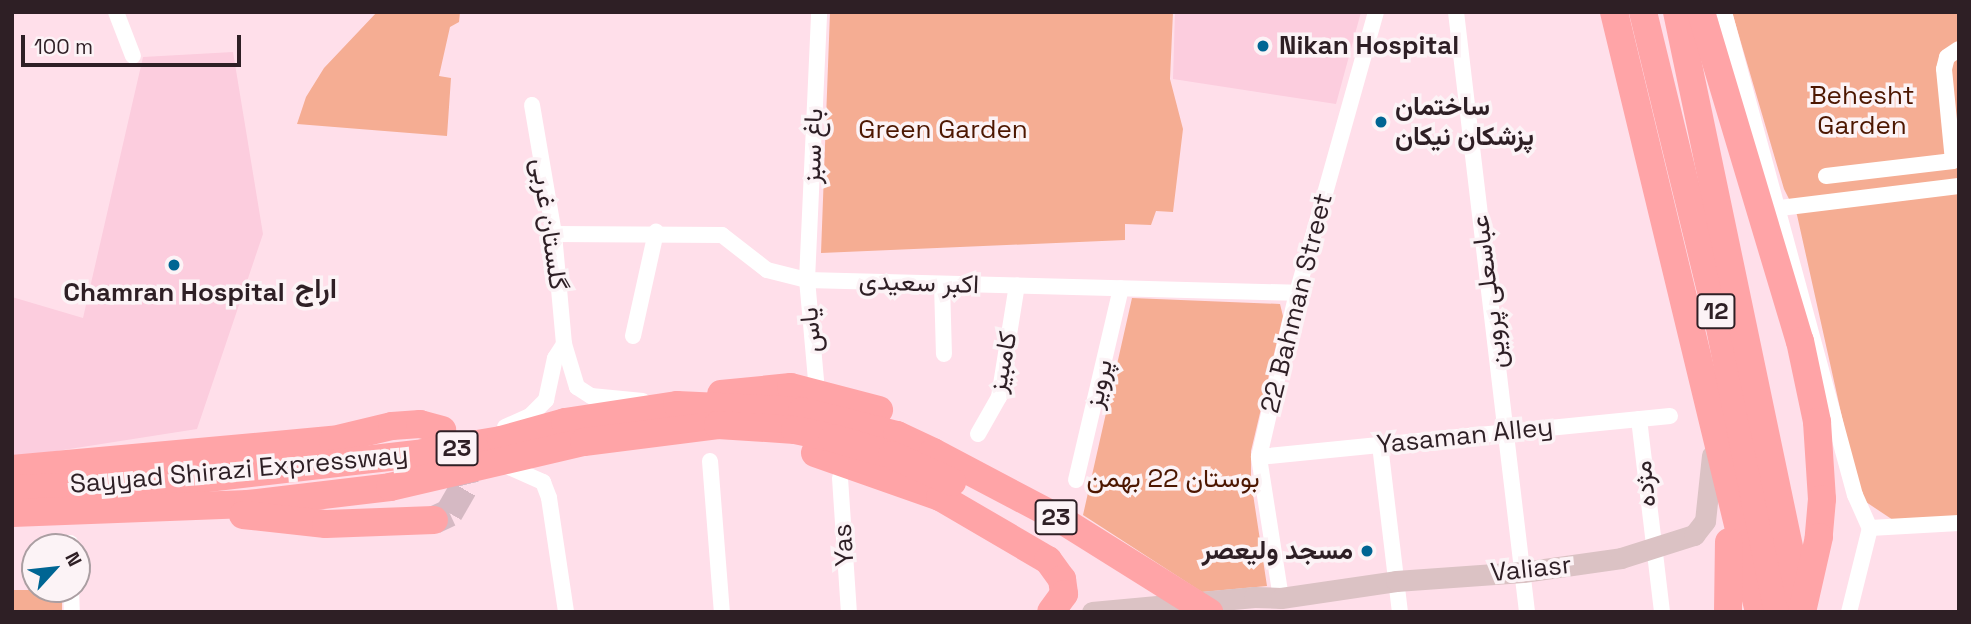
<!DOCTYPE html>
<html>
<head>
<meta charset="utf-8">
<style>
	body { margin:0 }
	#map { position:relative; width:1971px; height:624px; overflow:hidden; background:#ffdfea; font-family:"Space Grotesk",Vazirmatn,sans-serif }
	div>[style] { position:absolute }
	.built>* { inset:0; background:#fccdde }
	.green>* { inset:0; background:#f5ad93 }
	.highway-tunnel>* { height:28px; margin-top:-14px; transform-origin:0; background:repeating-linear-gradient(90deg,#d5b9c3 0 28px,transparent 0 42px) }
	.street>* { height:16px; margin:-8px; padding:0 8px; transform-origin:8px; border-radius:8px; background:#fff }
	.secondary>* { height:21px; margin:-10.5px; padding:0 10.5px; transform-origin:10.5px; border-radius:10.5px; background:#dbc2c4 }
	.highway>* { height:28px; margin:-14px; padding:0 14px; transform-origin:14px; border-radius:14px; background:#ffa4a7 }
	.dots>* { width:19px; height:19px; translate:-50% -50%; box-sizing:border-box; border:4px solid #fcf3f6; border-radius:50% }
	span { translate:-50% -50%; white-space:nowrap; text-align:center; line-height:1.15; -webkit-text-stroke:7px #fcf3f6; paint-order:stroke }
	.shield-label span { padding:2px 5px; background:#fcf3f6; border:2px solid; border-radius:5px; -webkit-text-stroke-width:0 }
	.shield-label { font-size:24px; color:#2e1f25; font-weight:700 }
	.poi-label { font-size:26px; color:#2e1f25; font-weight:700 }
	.left { translate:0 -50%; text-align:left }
	.right { translate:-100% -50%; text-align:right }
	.park-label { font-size:26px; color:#4d1701 }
	.street-label { font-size:26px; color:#2e1f25 }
	.neighbourhood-label { font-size:28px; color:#2e1f25; font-weight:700 }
	.frame { position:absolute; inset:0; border:14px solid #2e1f25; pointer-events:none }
	.north { position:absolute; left:21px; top:533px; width:70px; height:70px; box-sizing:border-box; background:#fcf3f6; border:2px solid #aa9ea2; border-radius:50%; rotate:63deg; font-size:19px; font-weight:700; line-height:28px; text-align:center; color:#2e1f25 }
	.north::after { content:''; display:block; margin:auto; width:24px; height:32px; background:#006593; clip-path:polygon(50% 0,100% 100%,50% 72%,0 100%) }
	.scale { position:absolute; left:21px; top:35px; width:220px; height:32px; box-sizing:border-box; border:4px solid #2e1f25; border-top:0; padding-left:9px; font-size:21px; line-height:24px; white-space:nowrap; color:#2e1f25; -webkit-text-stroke:5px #fcf3f6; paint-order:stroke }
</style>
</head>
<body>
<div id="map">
	<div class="built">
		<div style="clip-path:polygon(1175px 12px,1361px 12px,1336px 104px,1173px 79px)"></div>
		<div style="clip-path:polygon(233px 52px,263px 234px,197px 429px,12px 458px,12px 297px,83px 318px,143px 57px)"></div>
	</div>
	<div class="green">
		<div style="clip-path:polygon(377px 12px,460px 12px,459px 22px,450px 27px,439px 76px,451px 78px,447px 136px,297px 124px,306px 97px,324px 68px)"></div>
		<div style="clip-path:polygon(830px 12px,1173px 12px,1170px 79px,1183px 129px,1173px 212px,1156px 211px,1151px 225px,1125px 224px,1125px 240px,821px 253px)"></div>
		<div style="clip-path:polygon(1732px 12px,1959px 12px,1959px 518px,1899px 524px,1860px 498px,1797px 215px,1784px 189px)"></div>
		<div style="clip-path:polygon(1132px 298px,1280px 304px,1283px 316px,1251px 451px,1251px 481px,1267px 586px,1202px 592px,1083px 515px)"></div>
		<div style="clip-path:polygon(12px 590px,62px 590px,62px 612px,12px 612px)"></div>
	</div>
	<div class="highway-tunnel">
		<div style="left:434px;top:520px;width:17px;rotate:-25deg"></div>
		<div style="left:449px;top:513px;width:32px;rotate:-60deg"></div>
		<div style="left:465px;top:485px;width:39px;rotate:-103deg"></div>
	</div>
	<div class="street">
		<div style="left:116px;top:12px;width:47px;rotate:68.9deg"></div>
		<div style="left:1456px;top:12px;width:604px;rotate:83.25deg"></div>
		<div style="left:1724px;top:12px;width:500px;rotate:74.83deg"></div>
		<div style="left:1855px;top:495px;width:36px;rotate:66deg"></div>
		<div style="left:1870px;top:528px;width:87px;rotate:104deg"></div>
		<div style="left:532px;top:105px;width:131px;rotate:80.3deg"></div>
		<div style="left:554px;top:234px;width:110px;rotate:84.8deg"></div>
		<div style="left:564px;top:344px;width:45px;rotate:73.2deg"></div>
		<div style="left:577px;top:387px;width:17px;rotate:33deg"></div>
		<div style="left:591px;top:396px;width:52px;rotate:5.5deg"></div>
		<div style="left:1826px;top:176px;width:128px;rotate:-6.7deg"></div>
		<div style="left:1953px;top:161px;width:92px;rotate:-95.6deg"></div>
		<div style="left:1944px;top:69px;width:12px;rotate:-76deg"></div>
		<div style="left:1947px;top:57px;width:14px;rotate:-34deg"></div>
		<div style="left:1780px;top:208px;width:180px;rotate:-7deg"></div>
		<div style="left:554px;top:234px;width:168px;rotate:0.3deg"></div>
		<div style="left:722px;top:235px;width:57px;rotate:37.9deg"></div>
		<div style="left:767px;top:270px;width:41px;rotate:14deg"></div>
		<div style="left:807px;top:280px;width:490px;rotate:1.5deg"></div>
		<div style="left:942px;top:284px;width:70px;rotate:88.4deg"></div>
		<div style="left:633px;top:336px;width:107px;rotate:-77.5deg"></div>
		<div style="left:816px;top:380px;width:100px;rotate:-95.1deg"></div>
		<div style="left:807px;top:280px;width:268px;rotate:-87.4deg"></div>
		<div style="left:1639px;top:419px;width:194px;rotate:83.2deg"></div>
		<div style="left:505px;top:427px;width:27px;rotate:-24deg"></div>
		<div style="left:530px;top:416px;width:23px;rotate:-45deg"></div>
		<div style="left:546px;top:400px;width:43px;rotate:-77.9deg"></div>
		<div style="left:555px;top:358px;width:17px;rotate:-57deg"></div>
		<div style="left:978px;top:434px;width:43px;rotate:-60.4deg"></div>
		<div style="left:999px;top:397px;width:113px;rotate:-80.9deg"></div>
		<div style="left:1380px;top:445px;width:168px;rotate:83.2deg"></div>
		<div style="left:1259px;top:457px;width:413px;rotate:-5.7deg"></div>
		<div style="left:710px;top:461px;width:151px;rotate:85.5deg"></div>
		<div style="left:502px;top:464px;width:45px;rotate:23.7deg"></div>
		<div style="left:543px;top:482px;width:17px;rotate:69deg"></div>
		<div style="left:549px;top:498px;width:115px;rotate:81.5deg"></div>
		<div style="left:840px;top:478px;width:134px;rotate:86.2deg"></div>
		<div style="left:1076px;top:480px;width:197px;rotate:-76.8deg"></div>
		<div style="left:1870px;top:528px;width:89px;rotate:-3.2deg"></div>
		<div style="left:70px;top:543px;width:4px;rotate:90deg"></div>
		<div style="left:71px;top:589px;width:23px;rotate:88deg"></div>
		<div style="left:1281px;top:598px;width:143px;rotate:-98.9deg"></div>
		<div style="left:1259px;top:457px;width:168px;rotate:-77deg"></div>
		<div style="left:1297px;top:293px;width:292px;rotate:-74.3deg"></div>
	</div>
	<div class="secondary">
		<div style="left:1092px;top:612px;width:163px;rotate:-5.3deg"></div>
		<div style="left:1254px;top:597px;width:27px;rotate:2deg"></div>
		<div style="left:1281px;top:598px;width:116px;rotate:-8.4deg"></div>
		<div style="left:1396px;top:581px;width:127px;rotate:-4.1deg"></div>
		<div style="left:1523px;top:572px;width:99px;rotate:-8.1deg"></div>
		<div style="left:1621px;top:558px;width:77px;rotate:-17.5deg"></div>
		<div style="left:1694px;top:535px;width:18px;rotate:-52deg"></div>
		<div style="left:1705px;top:521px;width:66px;rotate:-83.9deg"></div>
	</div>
	<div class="highway">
		<div style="left:1614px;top:12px;width:617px;rotate:76.41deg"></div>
		<div style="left:1643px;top:12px;width:320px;rotate:76.3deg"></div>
		<div style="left:1719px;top:323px;width:295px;rotate:78.5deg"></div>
		<div style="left:1677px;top:12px;width:600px;rotate:78.17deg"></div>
		<div style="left:1701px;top:12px;width:344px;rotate:73.3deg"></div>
		<div style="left:1800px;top:341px;width:83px;rotate:78.1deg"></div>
		<div style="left:1817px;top:422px;width:77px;rotate:86.3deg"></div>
		<div style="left:1822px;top:499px;width:38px;rotate:95deg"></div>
		<div style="left:1819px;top:537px;width:77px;rotate:102.8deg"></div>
		<div style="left:721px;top:394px;width:70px;rotate:-5.7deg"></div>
		<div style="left:791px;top:387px;width:91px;rotate:14.6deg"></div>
		<div style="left:815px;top:453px;width:133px;rotate:19.4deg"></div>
		<div style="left:940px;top:497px;width:125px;rotate:30.3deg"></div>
		<div style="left:1048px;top:560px;width:24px;rotate:54deg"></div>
		<div style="left:1062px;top:579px;width:15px;rotate:82deg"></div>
		<div style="left:1064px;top:594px;width:22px;rotate:126deg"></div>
		<div style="left:12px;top:469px;width:322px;rotate:-5.2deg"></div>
		<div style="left:333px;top:440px;width:61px;rotate:-13.3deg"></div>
		<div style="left:392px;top:426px;width:28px;rotate:-4deg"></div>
		<div style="left:420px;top:424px;width:23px;rotate:15deg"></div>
		<div style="left:12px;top:489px;width:144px;rotate:-2deg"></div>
		<div style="left:156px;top:484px;width:269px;rotate:-6.6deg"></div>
		<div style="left:423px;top:453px;width:79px;rotate:-9.5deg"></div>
		<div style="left:501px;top:440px;width:66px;rotate:-15.7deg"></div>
		<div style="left:565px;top:422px;width:113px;rotate:-8.6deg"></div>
		<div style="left:677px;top:405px;width:125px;rotate:2.7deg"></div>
		<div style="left:802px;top:411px;width:98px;rotate:14.2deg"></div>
		<div style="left:897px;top:435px;width:40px;rotate:25deg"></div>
		<div style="left:933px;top:452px;width:144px;rotate:27.8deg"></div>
		<div style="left:1060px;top:519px;width:176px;rotate:32deg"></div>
		<div style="left:12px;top:513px;width:236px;rotate:-2.2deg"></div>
		<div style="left:248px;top:504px;width:143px;rotate:-6.8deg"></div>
		<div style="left:390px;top:487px;width:199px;rotate:-13.1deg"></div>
		<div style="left:584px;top:442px;width:135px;rotate:-7.2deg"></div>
		<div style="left:718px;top:425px;width:77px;rotate:3.7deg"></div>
		<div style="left:795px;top:430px;width:39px;rotate:12deg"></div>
		<div style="left:833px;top:438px;width:61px;rotate:16.1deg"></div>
		<div style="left:892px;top:455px;width:66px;rotate:24.2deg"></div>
		<div style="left:243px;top:515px;width:83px;rotate:6.2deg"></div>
		<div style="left:326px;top:524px;width:108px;rotate:-2.1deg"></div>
		<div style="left:1728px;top:612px;width:70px;rotate:-89.2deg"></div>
	</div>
	<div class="dots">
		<div style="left:1263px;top:46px;background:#006593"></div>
		<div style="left:1381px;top:122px;background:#006593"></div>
		<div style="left:174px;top:265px;background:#006593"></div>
		<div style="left:1367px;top:551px;background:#006593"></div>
	</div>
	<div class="shield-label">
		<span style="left:1716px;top:311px">12</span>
		<span style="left:457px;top:448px">23</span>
		<span style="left:1056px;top:517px">23</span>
	</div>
	<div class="poi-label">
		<span class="left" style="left:1279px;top:46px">Nikan Hospital</span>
		<span class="left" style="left:1395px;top:122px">ساختمان<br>پزشکان نیکان</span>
		<span style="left:174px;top:293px">Chamran Hospital</span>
		<span class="right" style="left:1353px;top:551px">مسجد ولیعصر</span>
	</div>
	<div class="park-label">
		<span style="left:1862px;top:111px">Behesht<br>Garden</span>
		<span style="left:943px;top:130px">Green Garden</span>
		<span style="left:1173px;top:479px">بوستان 22 بهمن</span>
	</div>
	<div class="street-label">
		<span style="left:813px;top:146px;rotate:-88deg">باغ سبز</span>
		<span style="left:549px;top:224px;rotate:82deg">گلستان غربی</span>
		<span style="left:919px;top:283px;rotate:2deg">اکبر سعیدی</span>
		<span style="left:1489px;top:292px;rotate:-97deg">عباسعلی پروین</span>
		<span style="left:1297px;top:303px;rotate:-76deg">22 Bahman Street</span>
		<span style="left:811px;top:330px;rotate:-95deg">یاس</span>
		<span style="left:1003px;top:362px;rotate:-79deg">کامبیز</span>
		<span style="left:1099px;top:384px;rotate:-77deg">پرویز</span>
		<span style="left:1465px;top:436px;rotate:-6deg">Yasaman Alley</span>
		<span style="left:239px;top:470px;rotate:-5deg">Sayyad Shirazi Expressway</span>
		<span style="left:1645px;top:484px;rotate:-96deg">مژده</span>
		<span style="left:844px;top:545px;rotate:-94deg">Yas</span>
		<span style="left:1531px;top:569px;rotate:-6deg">Valiasr</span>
	</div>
	<div class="neighbourhood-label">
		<span style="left:316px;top:288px">اراج</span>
	</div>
	<div class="frame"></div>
	<div class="north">N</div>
	<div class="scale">100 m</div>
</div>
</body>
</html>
